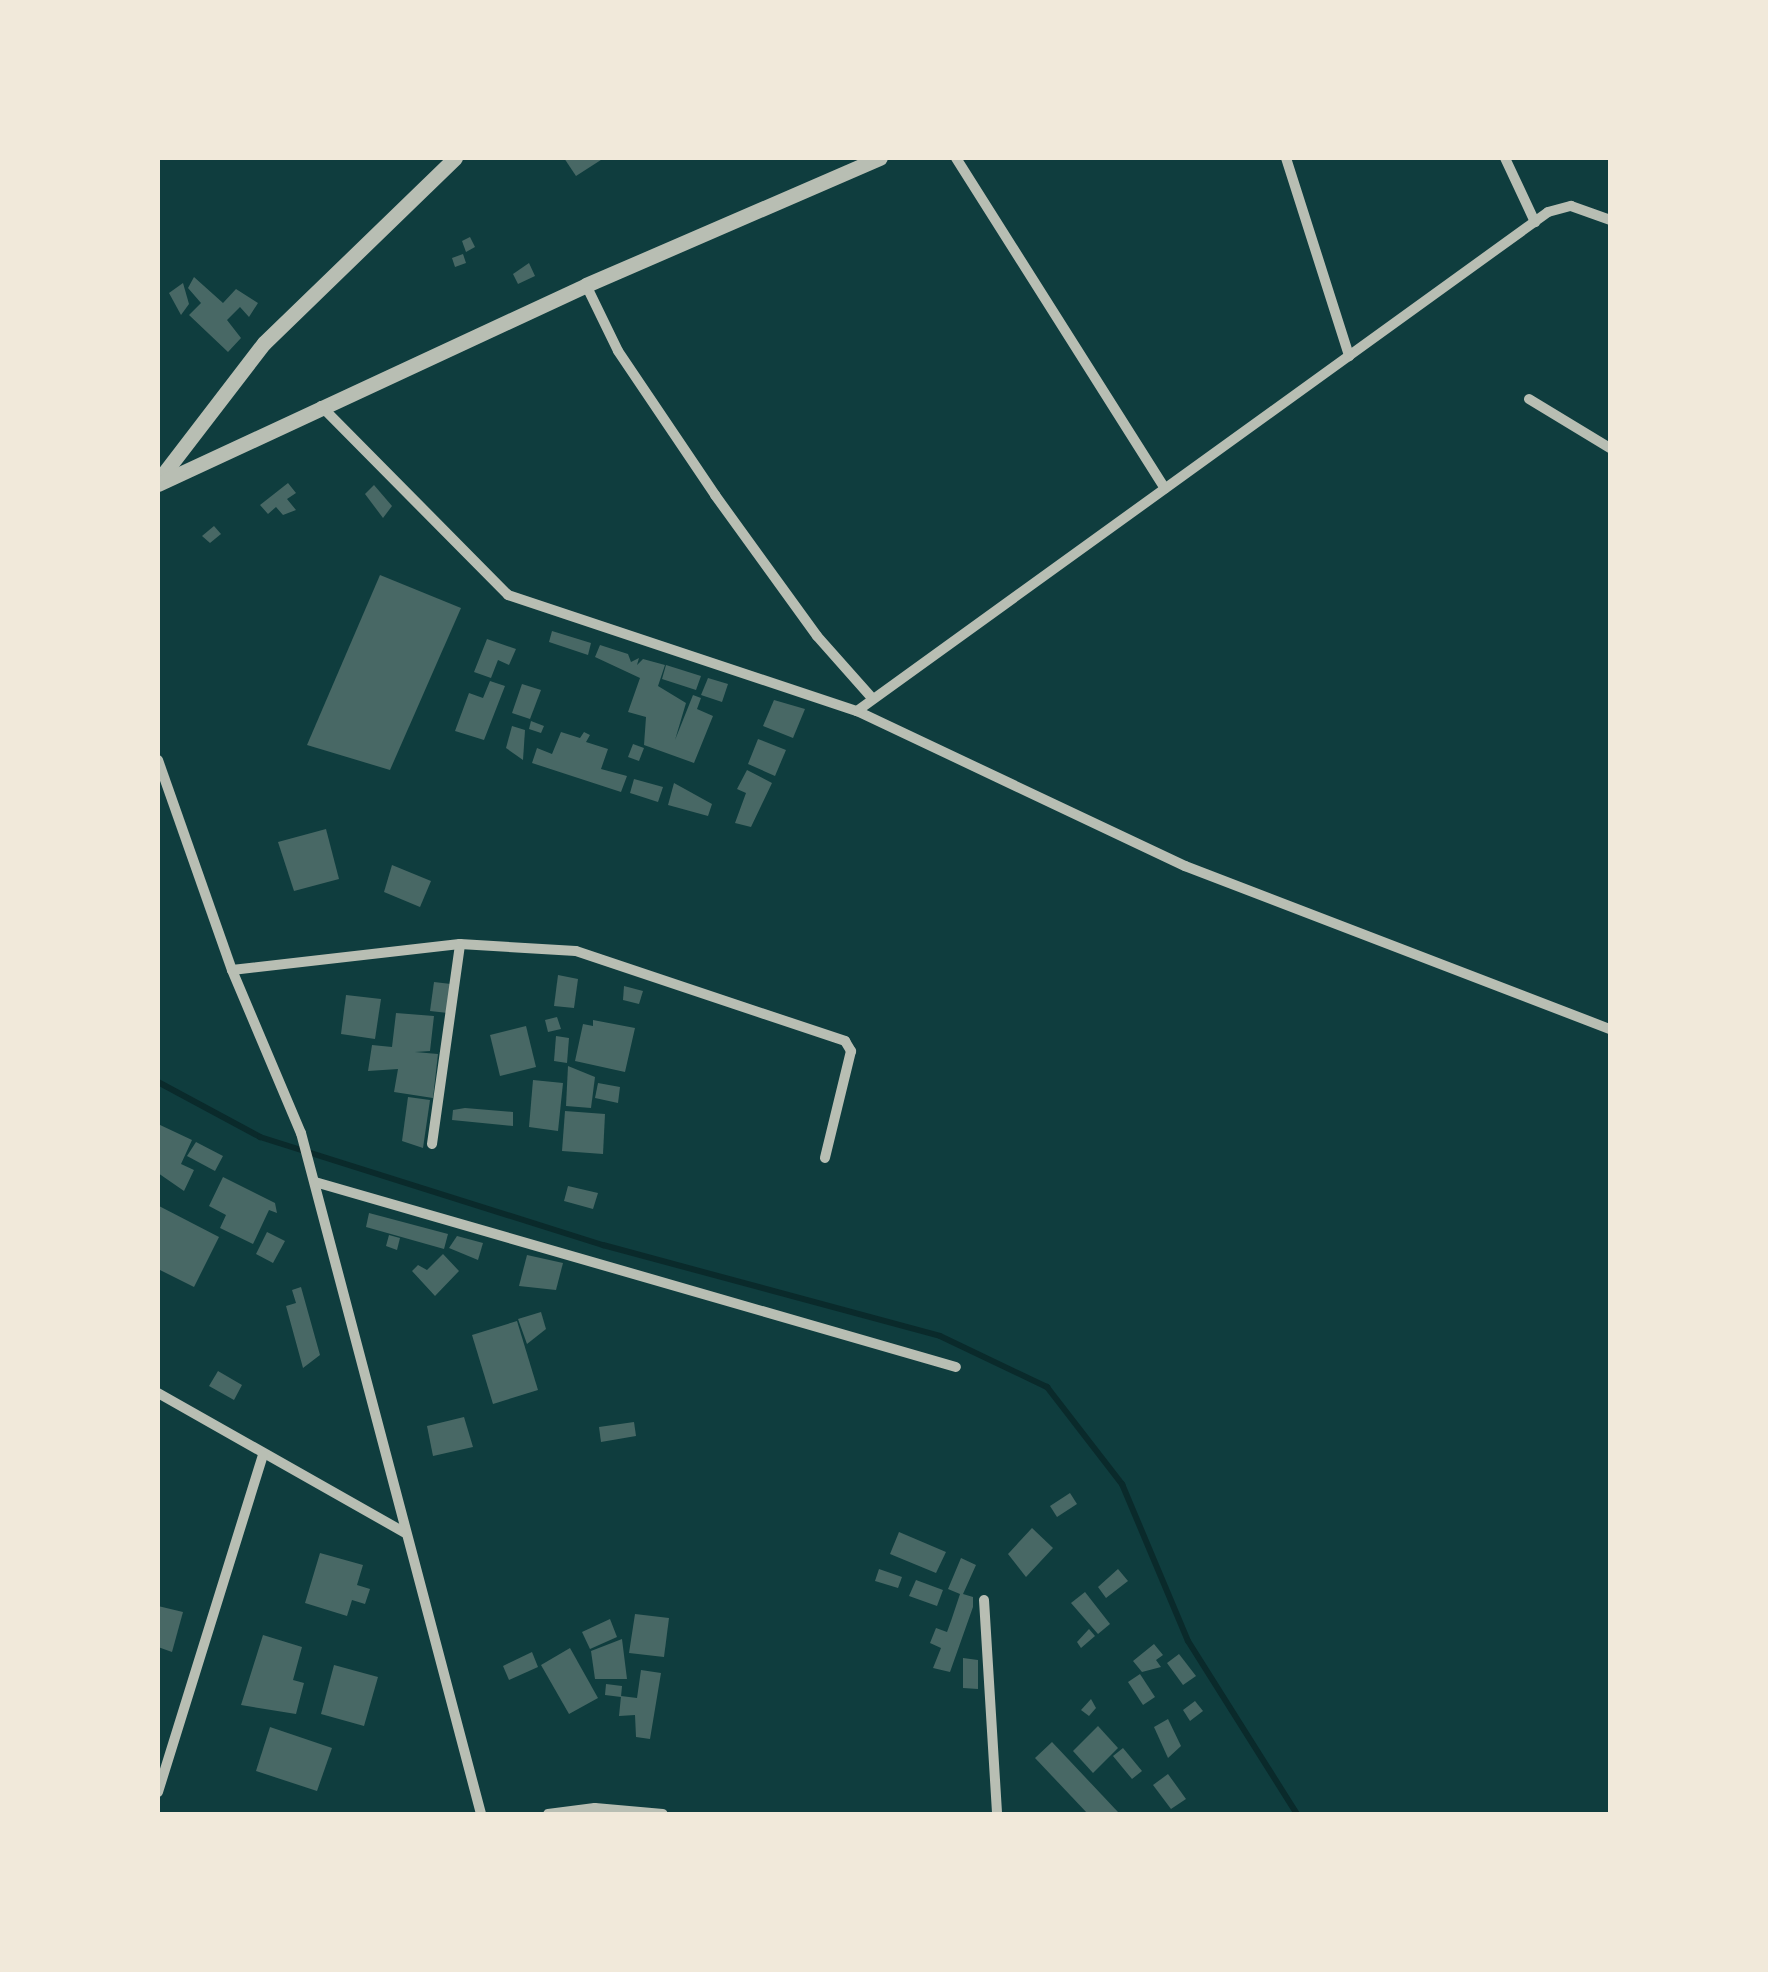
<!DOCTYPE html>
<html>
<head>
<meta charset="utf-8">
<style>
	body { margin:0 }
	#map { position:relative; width:1768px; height:1972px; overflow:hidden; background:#0f3d3e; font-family:"Source Serif 4",serif }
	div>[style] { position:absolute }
	.stream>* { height:6px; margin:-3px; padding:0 3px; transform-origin:3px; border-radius:3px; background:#0a2a2b }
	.building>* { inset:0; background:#486865 }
	.minor>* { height:10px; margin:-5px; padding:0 5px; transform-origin:5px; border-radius:5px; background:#b8beb3 }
	.tertiary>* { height:15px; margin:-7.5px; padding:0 7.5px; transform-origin:7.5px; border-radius:7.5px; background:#b8beb3 }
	span { translate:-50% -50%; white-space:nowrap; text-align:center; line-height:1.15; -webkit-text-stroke:8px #f1e9da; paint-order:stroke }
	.frame { position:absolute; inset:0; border:160px solid #f1e9da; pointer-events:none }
</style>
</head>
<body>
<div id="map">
	<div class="stream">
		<div style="left:158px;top:1082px;width:116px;rotate:28.3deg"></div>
		<div style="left:260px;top:1137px;width:360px;rotate:17.5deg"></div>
		<div style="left:603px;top:1245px;width:349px;rotate:15.1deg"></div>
		<div style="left:940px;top:1336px;width:119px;rotate:25.5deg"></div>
		<div style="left:1047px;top:1387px;width:123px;rotate:52.3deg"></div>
		<div style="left:1122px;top:1484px;width:170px;rotate:67.2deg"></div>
		<div style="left:1188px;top:1641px;width:204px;rotate:57.8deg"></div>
	</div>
	<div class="building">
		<div style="clip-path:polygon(564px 158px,604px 158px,576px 176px)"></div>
		<div style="clip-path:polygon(470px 237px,475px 247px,466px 252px,462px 241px)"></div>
		<div style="clip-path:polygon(463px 254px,466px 263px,455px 267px,452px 258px)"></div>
		<div style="clip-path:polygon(529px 263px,535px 276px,518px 284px,513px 274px)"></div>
		<div style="clip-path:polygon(194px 277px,223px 303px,236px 289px,258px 303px,249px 317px,240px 307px,227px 320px,241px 338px,228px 352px,189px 315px,201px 303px,188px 288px)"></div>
		<div style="clip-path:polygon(183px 283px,189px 304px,181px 315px,169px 293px)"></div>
		<div style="clip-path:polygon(288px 483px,296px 493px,287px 499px,296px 510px,283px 515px,276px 507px,268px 514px,260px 505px)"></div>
		<div style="clip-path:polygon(374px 485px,392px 506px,383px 518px,365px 494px)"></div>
		<div style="clip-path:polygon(214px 526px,221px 534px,210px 543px,202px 536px)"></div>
		<div style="clip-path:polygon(380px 575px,461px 608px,390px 770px,307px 745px)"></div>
		<div style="clip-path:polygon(552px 631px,591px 643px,588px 655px,549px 642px)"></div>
		<div style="clip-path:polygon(487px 639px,516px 649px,509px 665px,498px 660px,491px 678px,474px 672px)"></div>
		<div style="clip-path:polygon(600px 645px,628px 654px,631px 662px,639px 658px,637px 665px,643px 659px,665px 665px,658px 686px,686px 703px,675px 740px,693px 695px,701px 698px,697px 709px,713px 716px,694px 763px,644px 745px,646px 717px,628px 712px,640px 678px,595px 657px)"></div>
		<div style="clip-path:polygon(666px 665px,701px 676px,696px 690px,662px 679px)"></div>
		<div style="clip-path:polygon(708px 678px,728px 684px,722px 702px,701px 695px)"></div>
		<div style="clip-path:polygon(490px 681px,505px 686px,484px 740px,455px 731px,469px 693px,483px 698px)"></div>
		<div style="clip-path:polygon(522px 684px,541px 690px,530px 719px,512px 713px)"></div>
		<div style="clip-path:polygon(774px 700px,805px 709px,793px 738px,763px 726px)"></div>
		<div style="clip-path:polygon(531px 721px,544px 726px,541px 733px,529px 729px)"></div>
		<div style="clip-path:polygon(512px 726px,525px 730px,523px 760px,506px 748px)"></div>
		<div style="clip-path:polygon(561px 732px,580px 738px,584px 732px,590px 735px,586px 742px,608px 749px,601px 769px,627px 776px,621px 792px,532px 763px,537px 748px,552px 754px)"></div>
		<div style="clip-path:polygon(758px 739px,786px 750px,775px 776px,748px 764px)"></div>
		<div style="clip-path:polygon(633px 744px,644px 748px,639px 761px,628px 757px)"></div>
		<div style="clip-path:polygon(747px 770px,772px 783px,751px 827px,735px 823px,746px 793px,737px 789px)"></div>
		<div style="clip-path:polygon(634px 779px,663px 787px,658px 802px,630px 793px)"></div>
		<div style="clip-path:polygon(674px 783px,712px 804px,708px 816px,668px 805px)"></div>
		<div style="clip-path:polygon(326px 829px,339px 879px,294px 891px,278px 842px)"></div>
		<div style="clip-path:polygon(392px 865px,431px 881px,420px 907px,384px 892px)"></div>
		<div style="clip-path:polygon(558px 975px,578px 979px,574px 1008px,554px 1006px)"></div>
		<div style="clip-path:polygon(434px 982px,451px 984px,448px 1013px,430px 1011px)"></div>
		<div style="clip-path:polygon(624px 986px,643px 991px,639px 1004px,623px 1000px)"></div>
		<div style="clip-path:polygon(346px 995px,381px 999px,375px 1039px,341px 1034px)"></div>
		<div style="clip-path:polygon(396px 1013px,434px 1016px,430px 1051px,415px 1052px,438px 1054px,433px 1098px,394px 1092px,398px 1069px,368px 1071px,372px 1045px,392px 1047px)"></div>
		<div style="clip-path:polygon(557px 1017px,561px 1029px,548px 1032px,545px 1020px)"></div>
		<div style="clip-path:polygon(593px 1020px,635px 1028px,625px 1072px,575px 1061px,583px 1024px,593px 1026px)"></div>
		<div style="clip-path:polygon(526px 1026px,536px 1067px,500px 1076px,490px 1035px)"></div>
		<div style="clip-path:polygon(556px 1036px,569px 1038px,567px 1063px,554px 1061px)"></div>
		<div style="clip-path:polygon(568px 1066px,595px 1077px,591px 1108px,566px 1106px)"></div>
		<div style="clip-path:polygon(533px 1080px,563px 1083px,558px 1131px,529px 1127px)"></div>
		<div style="clip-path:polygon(598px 1083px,620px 1087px,618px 1103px,595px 1098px)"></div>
		<div style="clip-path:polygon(408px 1097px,430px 1100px,423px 1148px,402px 1141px)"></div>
		<div style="clip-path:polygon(465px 1108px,513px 1112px,513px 1126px,452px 1120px,453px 1110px)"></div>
		<div style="clip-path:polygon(565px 1111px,605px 1114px,603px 1154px,562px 1151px)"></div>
		<div style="clip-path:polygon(158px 1124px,192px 1140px,181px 1164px,194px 1170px,184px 1191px,158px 1173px)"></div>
		<div style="clip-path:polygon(196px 1142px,223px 1156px,215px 1171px,187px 1156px)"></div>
		<div style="clip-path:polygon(223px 1177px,275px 1203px,277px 1213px,269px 1210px,253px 1244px,220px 1228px,226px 1215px,209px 1206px)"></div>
		<div style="clip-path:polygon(568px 1186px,598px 1193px,593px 1209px,564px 1201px)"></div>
		<div style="clip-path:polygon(159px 1206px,219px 1237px,194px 1287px,158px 1269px)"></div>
		<div style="clip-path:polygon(369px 1213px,448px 1234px,444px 1249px,366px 1227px)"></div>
		<div style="clip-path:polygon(267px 1232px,285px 1241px,273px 1263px,256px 1254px)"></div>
		<div style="clip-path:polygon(389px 1235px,400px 1238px,397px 1250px,386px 1246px)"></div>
		<div style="clip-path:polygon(457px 1236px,483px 1243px,478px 1260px,449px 1248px)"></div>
		<div style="clip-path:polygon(443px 1254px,459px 1271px,435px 1296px,412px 1271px,418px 1265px,427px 1270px)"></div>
		<div style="clip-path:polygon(527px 1255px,563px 1263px,556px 1290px,519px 1286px)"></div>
		<div style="clip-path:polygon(301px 1287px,320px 1355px,303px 1368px,286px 1306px,296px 1303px,292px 1290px)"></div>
		<div style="clip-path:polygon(541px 1312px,546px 1329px,527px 1344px,518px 1319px)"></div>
		<div style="clip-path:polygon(517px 1321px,538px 1390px,493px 1404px,472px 1335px)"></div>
		<div style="clip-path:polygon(218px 1371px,242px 1385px,234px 1400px,209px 1386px)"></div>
		<div style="clip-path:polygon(464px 1417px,473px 1447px,433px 1456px,427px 1426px)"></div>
		<div style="clip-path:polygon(634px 1422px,636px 1436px,601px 1442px,599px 1427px)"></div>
		<div style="clip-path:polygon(1070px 1493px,1077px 1504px,1057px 1517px,1050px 1506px)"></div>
		<div style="clip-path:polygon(1032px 1528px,1053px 1548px,1026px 1577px,1008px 1554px)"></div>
		<div style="clip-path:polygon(899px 1532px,946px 1552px,936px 1573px,890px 1554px)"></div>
		<div style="clip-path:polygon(320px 1553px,363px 1565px,357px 1585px,370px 1589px,365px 1604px,352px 1600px,347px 1616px,305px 1603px)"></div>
		<div style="clip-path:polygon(961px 1558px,976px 1565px,963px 1594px,973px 1597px,973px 1607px,950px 1672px,933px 1668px,941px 1648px,930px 1643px,936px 1628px,947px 1632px,951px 1621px,960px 1594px,948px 1589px)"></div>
		<div style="clip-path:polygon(879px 1569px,902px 1577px,898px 1588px,875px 1581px)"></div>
		<div style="clip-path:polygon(1118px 1569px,1128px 1581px,1106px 1598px,1098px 1587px)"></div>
		<div style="clip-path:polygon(916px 1580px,943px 1590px,937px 1606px,909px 1596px)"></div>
		<div style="clip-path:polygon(1085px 1592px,1110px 1624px,1098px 1634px,1071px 1603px)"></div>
		<div style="clip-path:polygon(158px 1606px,183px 1612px,172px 1652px,158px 1647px)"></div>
		<div style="clip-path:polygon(635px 1614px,669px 1618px,664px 1657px,629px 1653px)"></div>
		<div style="clip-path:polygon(610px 1619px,617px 1637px,590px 1649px,582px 1632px)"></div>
		<div style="clip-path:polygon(1089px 1629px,1095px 1636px,1081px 1648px,1077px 1642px)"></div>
		<div style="clip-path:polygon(263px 1635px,302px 1647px,293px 1680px,304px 1683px,296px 1714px,241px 1705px)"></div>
		<div style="clip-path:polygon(622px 1639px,627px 1679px,595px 1679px,591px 1651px)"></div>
		<div style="clip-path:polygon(1154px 1644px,1163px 1655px,1156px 1660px,1161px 1667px,1142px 1672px,1133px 1661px)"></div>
		<div style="clip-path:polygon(570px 1648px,598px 1698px,569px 1714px,541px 1665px)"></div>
		<div style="clip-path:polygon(532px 1652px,538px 1667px,509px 1680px,503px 1666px)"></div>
		<div style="clip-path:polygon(1179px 1654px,1196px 1676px,1183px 1685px,1167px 1663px)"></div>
		<div style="clip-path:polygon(963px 1658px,978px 1660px,978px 1689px,963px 1688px)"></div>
		<div style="clip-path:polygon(334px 1665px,378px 1677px,364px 1726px,321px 1714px)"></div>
		<div style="clip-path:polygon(641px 1670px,661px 1673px,650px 1739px,636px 1737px,635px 1715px,619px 1716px,621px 1696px,637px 1698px)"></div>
		<div style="clip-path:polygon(1140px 1674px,1155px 1697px,1143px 1705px,1128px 1682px)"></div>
		<div style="clip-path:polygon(606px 1684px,622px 1686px,621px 1697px,605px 1695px)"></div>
		<div style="clip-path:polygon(1091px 1699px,1096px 1708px,1089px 1716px,1081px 1710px)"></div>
		<div style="clip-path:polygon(1195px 1701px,1203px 1711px,1190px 1721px,1183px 1710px)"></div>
		<div style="clip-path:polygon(1168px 1719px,1181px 1746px,1168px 1758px,1154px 1727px)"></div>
		<div style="clip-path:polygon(1098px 1726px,1118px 1748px,1093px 1773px,1073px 1751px)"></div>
		<div style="clip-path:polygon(270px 1727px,332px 1748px,317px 1791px,256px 1771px)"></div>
		<div style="clip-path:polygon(1052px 1742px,1118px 1812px,1116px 1814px,1088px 1814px,1035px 1758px)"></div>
		<div style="clip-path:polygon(1123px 1748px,1142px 1771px,1132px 1779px,1113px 1756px)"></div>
		<div style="clip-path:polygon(1168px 1774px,1186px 1799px,1171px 1809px,1153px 1785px)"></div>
	</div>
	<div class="minor">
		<div style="left:956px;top:158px;width:391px;rotate:57.7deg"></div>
		<div style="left:1286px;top:158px;width:208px;rotate:72.3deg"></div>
		<div style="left:1505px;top:158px;width:71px;rotate:64.9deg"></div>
		<div style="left:586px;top:285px;width:73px;rotate:64.1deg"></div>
		<div style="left:618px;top:351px;width:174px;rotate:56deg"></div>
		<div style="left:715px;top:495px;width:174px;rotate:54.1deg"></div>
		<div style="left:817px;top:636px;width:84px;rotate:48.4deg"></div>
		<div style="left:1529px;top:399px;width:95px;rotate:31.2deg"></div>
		<div style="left:321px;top:406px;width:266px;rotate:45.3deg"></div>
		<div style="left:508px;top:595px;width:368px;rotate:18.4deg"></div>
		<div style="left:857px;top:711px;width:363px;rotate:25.3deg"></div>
		<div style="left:1185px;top:866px;width:455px;rotate:21deg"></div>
		<div style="left:857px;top:711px;width:852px;rotate:-35.83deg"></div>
		<div style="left:1548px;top:212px;width:24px;rotate:-15deg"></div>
		<div style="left:1571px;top:206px;width:41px;rotate:19.7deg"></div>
		<div style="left:158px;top:760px;width:223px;rotate:70.6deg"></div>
		<div style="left:232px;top:970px;width:177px;rotate:67.1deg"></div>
		<div style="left:301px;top:1133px;width:704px;rotate:75.19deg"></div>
		<div style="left:232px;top:970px;width:229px;rotate:-6.5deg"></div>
		<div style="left:460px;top:944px;width:116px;rotate:3.5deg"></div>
		<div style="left:576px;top:951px;width:284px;rotate:18.5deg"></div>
		<div style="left:845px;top:1041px;width:12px;rotate:59deg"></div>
		<div style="left:851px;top:1051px;width:110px;rotate:103.7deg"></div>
		<div style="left:432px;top:1144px;width:202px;rotate:-82deg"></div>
		<div style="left:315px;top:1182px;width:667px;rotate:16.1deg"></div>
		<div style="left:158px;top:1393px;width:283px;rotate:29.5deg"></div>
		<div style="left:984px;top:1600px;width:214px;rotate:86.5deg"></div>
		<div style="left:158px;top:1792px;width:353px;rotate:-72.7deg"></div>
		<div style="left:548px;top:1814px;width:47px;rotate:-7.3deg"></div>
		<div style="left:595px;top:1808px;width:68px;rotate:5deg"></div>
	</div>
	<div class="tertiary">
		<div style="left:158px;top:481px;width:174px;rotate:-52.5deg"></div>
		<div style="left:264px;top:343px;width:266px;rotate:-44.1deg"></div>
		<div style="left:158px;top:484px;width:472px;rotate:-24.9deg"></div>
		<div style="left:586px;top:285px;width:320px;rotate:-23.4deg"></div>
	</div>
	<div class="frame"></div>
</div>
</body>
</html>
